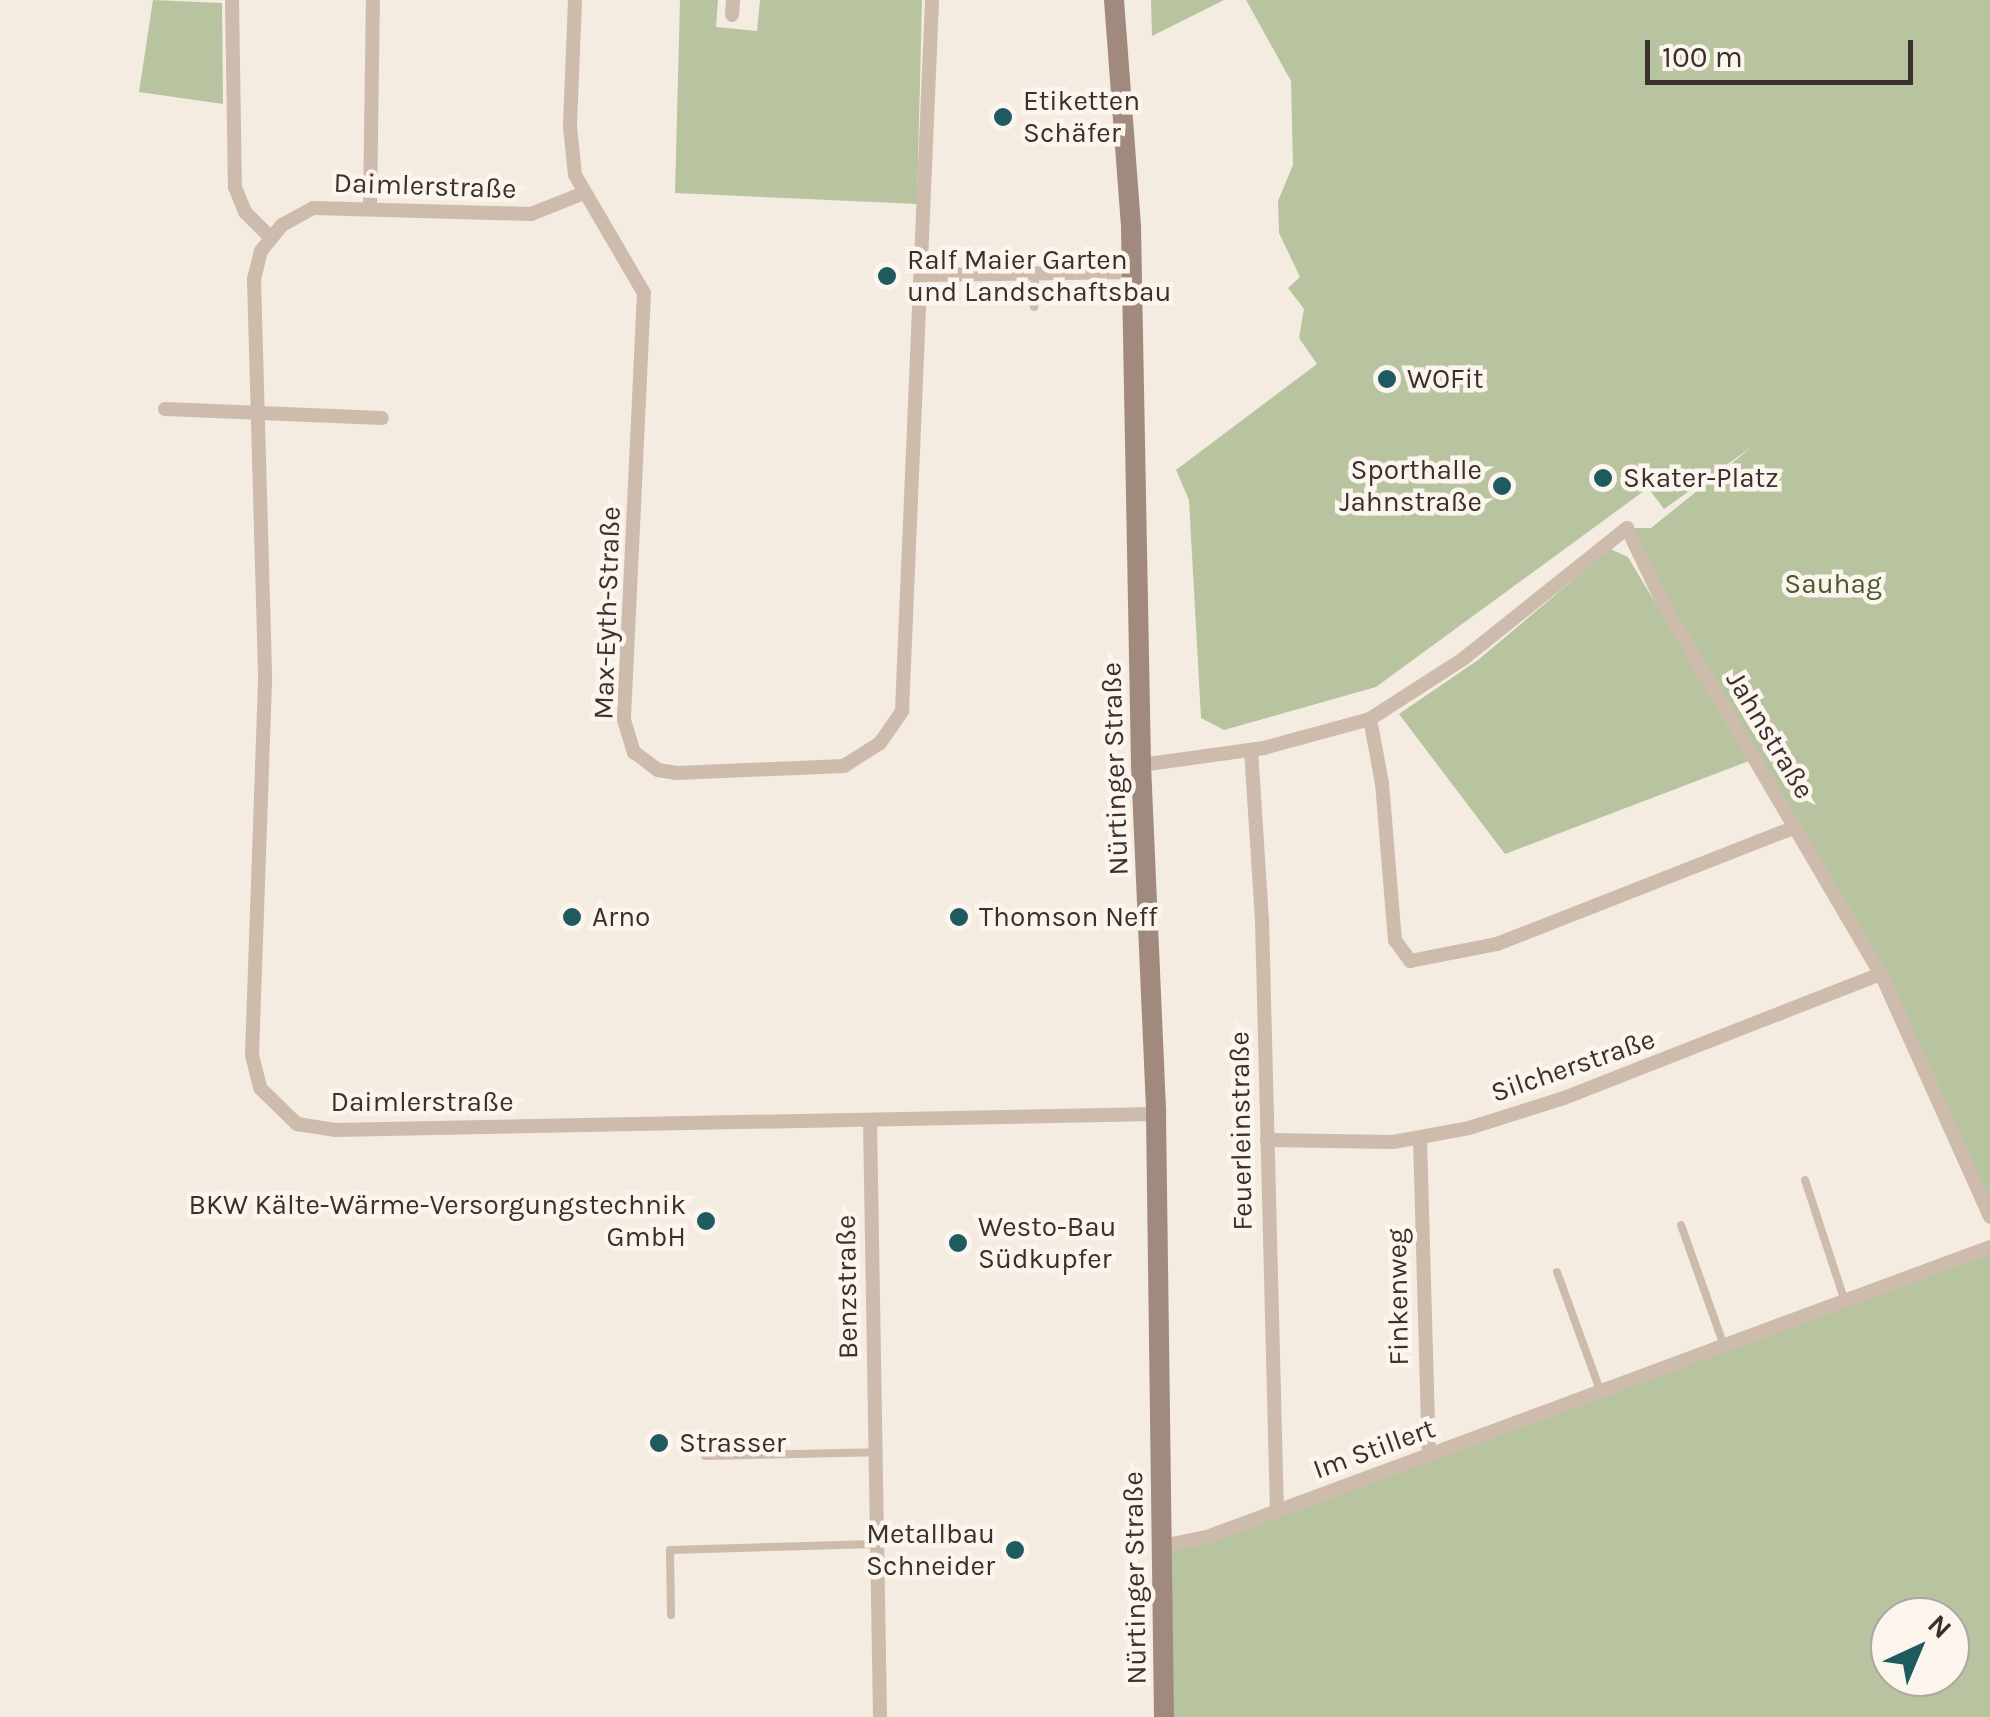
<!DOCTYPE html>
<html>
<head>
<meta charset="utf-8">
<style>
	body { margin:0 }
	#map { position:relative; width:1990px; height:1717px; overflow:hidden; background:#f4ebe1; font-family:Karla,sans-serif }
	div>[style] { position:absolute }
	.green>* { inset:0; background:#b8c4a0 }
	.service>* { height:8px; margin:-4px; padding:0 4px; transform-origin:4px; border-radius:4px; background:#cdbbac }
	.minor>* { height:14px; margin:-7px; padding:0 7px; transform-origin:7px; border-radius:7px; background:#cdbbac }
	.secondary>* { height:20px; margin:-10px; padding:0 10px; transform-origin:10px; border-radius:10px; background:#a18a7d }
	.dots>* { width:28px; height:28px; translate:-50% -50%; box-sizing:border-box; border:5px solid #fbf5ee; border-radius:50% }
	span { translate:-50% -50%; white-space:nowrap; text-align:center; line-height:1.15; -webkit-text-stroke:9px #fbf5ee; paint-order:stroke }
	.poi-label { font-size:28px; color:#3b302b }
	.left { translate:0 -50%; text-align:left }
	.right { translate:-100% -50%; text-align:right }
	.street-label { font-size:28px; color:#3b302b }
	.park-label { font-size:28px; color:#4a5a2e }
	.north { position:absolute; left:1870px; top:1597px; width:100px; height:100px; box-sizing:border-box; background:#fbf5ee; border:2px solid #aea6a0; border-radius:50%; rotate:44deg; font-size:28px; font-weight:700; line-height:40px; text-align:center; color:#3b302b }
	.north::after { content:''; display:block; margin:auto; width:35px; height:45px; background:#1f5a5e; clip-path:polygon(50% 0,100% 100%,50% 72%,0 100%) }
	.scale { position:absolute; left:1645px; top:40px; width:268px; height:45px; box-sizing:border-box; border:5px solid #3b302b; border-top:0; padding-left:12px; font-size:30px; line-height:35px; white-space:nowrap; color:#3b302b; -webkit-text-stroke:8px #fbf5ee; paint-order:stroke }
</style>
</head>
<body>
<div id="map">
	<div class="green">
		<div style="clip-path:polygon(153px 0,222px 3px,223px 104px,139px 92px)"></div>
		<div style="clip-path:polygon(680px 0,718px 0,716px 27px,757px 31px,760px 0,922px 0,917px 204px,675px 193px)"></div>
		<div style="clip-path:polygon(1151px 0,1224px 0,1152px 36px)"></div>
		<div style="clip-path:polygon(1246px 0,1990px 0,1990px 1217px,1913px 1042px,1627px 528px,1651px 528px,1753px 446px,1664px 509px,1648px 488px,1376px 687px,1224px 730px,1201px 718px,1189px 500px,1176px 470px,1317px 364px,1299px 338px,1304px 309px,1288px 288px,1300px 277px,1279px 233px,1278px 201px,1293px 165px,1291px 81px)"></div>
		<div style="clip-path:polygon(1610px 549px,1628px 557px,1749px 761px,1505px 854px,1399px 714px,1478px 660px)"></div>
		<div style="clip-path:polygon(evenodd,1990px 1247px,1990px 1717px,1164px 1717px,1162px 1546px,1990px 1247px,1890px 1617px,1950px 1617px,1950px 1677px,1890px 1677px,1890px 1617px)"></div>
	</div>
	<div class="service">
		<div style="left:1034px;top:307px;width:33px;rotate:-88deg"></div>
		<div style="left:1805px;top:1180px;width:128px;rotate:71.8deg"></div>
		<div style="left:1681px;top:1225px;width:128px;rotate:70.4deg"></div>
		<div style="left:1557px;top:1272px;width:129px;rotate:70deg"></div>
		<div style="left:705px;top:1456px;width:170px;rotate:-1.3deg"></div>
		<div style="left:671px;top:1615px;width:65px;rotate:-90.9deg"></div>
		<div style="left:670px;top:1550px;width:205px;rotate:-1.7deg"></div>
	</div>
	<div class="minor">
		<div style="left:232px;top:0;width:187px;rotate:89.1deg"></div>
		<div style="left:235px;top:187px;width:27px;rotate:68deg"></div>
		<div style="left:245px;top:212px;width:34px;rotate:45deg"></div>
		<div style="left:575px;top:0;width:126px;rotate:92.3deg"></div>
		<div style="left:570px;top:126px;width:49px;rotate:84.2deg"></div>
		<div style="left:575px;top:175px;width:137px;rotate:59.7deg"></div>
		<div style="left:644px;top:293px;width:427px;rotate:92.7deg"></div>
		<div style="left:624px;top:720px;width:34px;rotate:73deg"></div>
		<div style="left:634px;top:752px;width:30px;rotate:37deg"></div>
		<div style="left:658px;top:770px;width:19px;rotate:9deg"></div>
		<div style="left:677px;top:773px;width:167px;rotate:-2.4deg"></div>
		<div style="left:844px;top:766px;width:43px;rotate:-32.6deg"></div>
		<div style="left:880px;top:743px;width:39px;rotate:-55deg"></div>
		<div style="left:902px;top:711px;width:712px;rotate:-87.58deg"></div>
		<div style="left:732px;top:15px;width:15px;rotate:-86deg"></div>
		<div style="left:584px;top:193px;width:57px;rotate:158.4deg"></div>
		<div style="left:531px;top:214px;width:218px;rotate:-178.4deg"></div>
		<div style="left:313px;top:208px;width:35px;rotate:151deg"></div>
		<div style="left:282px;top:225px;width:33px;rotate:129deg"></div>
		<div style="left:261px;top:251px;width:29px;rotate:104deg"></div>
		<div style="left:254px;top:279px;width:403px;rotate:88.4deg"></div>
		<div style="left:265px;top:682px;width:373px;rotate:92deg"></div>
		<div style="left:252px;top:1055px;width:34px;rotate:76deg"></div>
		<div style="left:260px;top:1088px;width:52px;rotate:44.2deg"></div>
		<div style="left:297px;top:1124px;width:38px;rotate:9deg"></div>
		<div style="left:335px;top:1130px;width:821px;rotate:-1.12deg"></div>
		<div style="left:370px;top:207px;width:207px;rotate:-89.2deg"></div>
		<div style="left:923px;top:275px;width:208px;rotate:-0.8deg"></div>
		<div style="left:165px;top:409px;width:217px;rotate:2.4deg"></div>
		<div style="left:1370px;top:719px;width:65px;rotate:79.4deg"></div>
		<div style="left:1382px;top:783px;width:158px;rotate:85.3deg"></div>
		<div style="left:1395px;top:940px;width:26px;rotate:54deg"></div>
		<div style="left:1410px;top:961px;width:89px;rotate:-11.1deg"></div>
		<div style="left:1497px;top:944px;width:321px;rotate:-21.4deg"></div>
		<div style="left:1251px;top:750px;width:170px;rotate:86.3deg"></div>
		<div style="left:1262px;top:920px;width:591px;rotate:88.55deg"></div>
		<div style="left:1141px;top:765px;width:124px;rotate:-7.9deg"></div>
		<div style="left:1264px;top:748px;width:110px;rotate:-15.3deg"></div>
		<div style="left:1370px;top:719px;width:111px;rotate:-32.8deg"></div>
		<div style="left:1463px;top:659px;width:210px;rotate:-38.6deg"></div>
		<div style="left:1627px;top:528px;width:83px;rotate:64.4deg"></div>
		<div style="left:1663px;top:603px;width:430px;rotate:59.6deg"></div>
		<div style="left:1881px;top:974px;width:266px;rotate:65.8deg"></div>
		<div style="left:870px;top:1120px;width:597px;rotate:89.04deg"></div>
		<div style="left:1420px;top:1139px;width:316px;rotate:88.4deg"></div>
		<div style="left:1267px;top:1140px;width:126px;rotate:0.9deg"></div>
		<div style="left:1393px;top:1142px;width:77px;rotate:-10.4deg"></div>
		<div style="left:1469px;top:1128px;width:100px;rotate:-17.5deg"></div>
		<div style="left:1564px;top:1098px;width:340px;rotate:-21.4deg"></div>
		<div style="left:1162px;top:1546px;width:46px;rotate:-11.3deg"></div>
		<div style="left:1207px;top:1537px;width:835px;rotate:-20.32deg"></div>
	</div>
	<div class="secondary">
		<div style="left:1114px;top:0;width:229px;rotate:85.7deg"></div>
		<div style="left:1131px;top:228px;width:537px;rotate:88.93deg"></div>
		<div style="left:1141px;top:765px;width:349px;rotate:87.5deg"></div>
		<div style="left:1156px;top:1114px;width:603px;rotate:89.24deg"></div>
	</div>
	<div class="dots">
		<div style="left:1003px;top:117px;background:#1f5a5e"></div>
		<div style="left:887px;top:276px;background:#1f5a5e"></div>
		<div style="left:1387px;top:379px;background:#1f5a5e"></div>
		<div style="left:1603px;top:478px;background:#1f5a5e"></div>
		<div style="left:1502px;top:486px;background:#1f5a5e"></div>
		<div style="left:572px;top:917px;background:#1f5a5e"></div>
		<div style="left:959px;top:917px;background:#1f5a5e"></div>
		<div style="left:706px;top:1221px;background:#1f5a5e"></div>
		<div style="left:958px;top:1243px;background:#1f5a5e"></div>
		<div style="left:659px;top:1443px;background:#1f5a5e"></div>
		<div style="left:1015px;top:1550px;background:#1f5a5e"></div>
	</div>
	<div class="poi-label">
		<span class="left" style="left:1023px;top:117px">Etiketten<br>Schäfer</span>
		<span class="left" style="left:907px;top:276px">Ralf Maier Garten<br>und Landschaftsbau</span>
		<span class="left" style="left:1407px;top:379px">WOFit</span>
		<span class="right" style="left:1482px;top:486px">Sporthalle<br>Jahnstraße</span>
		<span class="left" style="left:1623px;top:478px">Skater-Platz</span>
		<span class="left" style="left:592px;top:917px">Arno</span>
		<span class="left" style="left:979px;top:917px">Thomson Neff</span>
		<span class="right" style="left:686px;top:1221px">BKW Kälte-Wärme-Versorgungstechnik<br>GmbH</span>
		<span class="left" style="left:978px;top:1243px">Westo-Bau<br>Südkupfer</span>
		<span class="left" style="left:679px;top:1443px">Strasser</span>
		<span class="right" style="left:995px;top:1550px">Metallbau<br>Schneider</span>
	</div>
	<div class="street-label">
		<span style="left:425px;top:186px;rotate:2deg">Daimlerstraße</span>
		<span style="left:607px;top:613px;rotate:-88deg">Max-Eyth-Straße</span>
		<span style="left:1770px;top:735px;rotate:59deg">Jahnstraße</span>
		<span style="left:1115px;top:769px;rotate:-92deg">Nürtinger Straße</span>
		<span style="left:1573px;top:1066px;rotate:-19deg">Silcherstraße</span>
		<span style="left:422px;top:1102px">Daimlerstraße</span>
		<span style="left:1241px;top:1131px;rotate:-91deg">Feuerleinstraße</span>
		<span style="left:847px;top:1287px;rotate:-91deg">Benzstraße</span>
		<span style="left:1398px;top:1297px;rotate:-91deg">Finkenweg</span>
		<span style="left:1374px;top:1449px;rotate:-20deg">Im Stillert</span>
		<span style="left:1135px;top:1578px;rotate:-91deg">Nürtinger Straße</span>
	</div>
	<div class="park-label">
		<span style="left:1833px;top:584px">Sauhag</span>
	</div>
	<div class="north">N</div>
	<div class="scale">100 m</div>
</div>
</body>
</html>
